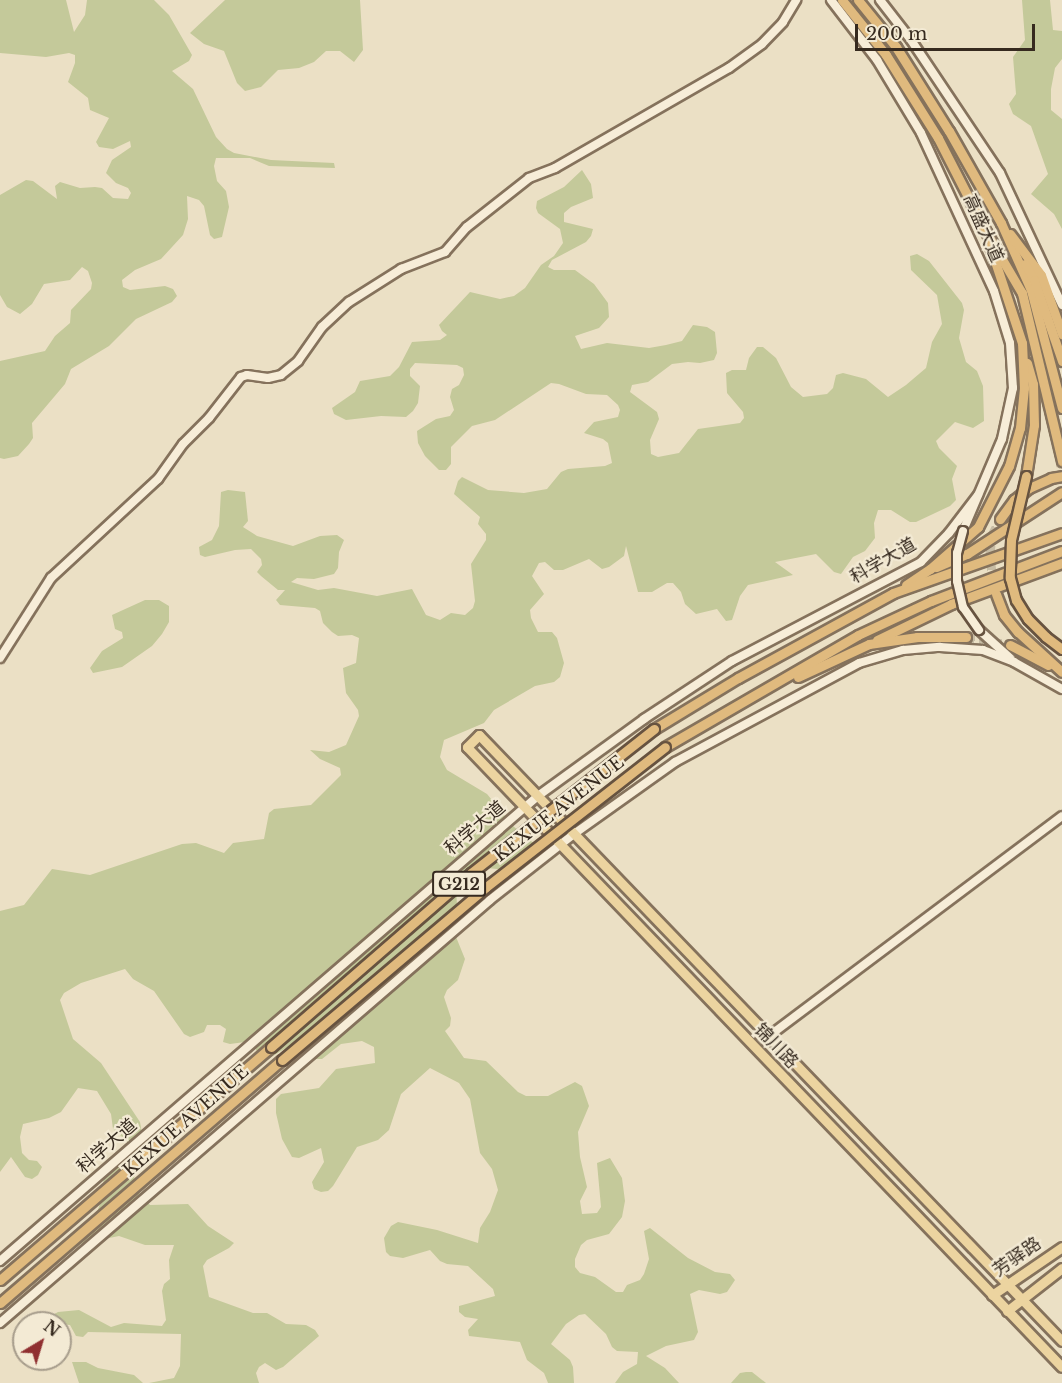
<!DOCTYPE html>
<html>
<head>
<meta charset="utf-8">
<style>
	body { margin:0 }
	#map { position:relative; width:1062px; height:1383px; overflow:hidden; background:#ebe0c5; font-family:"Libre Baskerville","Noto Sans SC",serif }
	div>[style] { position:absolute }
	.green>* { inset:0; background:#c4c99a }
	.trunk-tunnel>* { height:9px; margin-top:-4.5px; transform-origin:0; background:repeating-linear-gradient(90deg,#c7bca4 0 9px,transparent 0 13.5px) }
	.roads { filter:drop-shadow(2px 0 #85725c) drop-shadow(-2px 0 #85725c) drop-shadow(0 2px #85725c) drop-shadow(0 -2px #85725c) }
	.tertiary>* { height:8px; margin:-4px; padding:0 4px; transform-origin:4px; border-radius:4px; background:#f7edd8 }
	.secondary>* { height:8px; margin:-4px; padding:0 4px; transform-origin:4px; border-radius:4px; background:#f7edd8 }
	.primary>* { height:9px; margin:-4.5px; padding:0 4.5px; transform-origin:4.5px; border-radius:4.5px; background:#ecd4a0 }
	.trunk>* { height:9px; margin:-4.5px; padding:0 4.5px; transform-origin:4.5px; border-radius:4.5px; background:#e0ba7e }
	.bridges { filter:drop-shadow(2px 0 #675340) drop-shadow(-2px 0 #675340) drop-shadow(0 2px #675340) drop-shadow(0 -2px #675340) }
	.secondary-bridge>* { height:8px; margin:-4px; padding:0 4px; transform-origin:4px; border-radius:4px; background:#f7edd8 }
	.trunk-bridge>* { height:9px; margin:-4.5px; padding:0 4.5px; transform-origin:4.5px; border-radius:4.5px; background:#e0ba7e }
	span { translate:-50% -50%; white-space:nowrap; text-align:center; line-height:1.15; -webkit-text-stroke:4.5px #f3ead4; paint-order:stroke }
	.shield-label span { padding:2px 4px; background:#f3ead4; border:2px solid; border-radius:4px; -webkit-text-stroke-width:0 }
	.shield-label { font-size:16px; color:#362a1f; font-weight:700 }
	.street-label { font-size:18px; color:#362a1f }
	.north { position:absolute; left:12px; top:1311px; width:60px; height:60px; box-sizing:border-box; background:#f3ead4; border:2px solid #a79d8c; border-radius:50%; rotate:38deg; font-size:16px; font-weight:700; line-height:24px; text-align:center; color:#362a1f }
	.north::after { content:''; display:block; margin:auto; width:21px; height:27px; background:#903031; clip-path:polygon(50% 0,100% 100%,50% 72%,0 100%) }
	.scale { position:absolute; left:855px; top:24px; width:180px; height:27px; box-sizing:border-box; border:3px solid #362a1f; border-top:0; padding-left:8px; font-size:18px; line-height:21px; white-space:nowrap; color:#362a1f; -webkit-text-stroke:4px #f3ead4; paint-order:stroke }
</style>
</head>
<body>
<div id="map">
	<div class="green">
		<div style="clip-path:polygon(0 0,66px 0,74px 32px,85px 15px,87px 0,154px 0,169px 15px,192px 55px,189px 61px,172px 71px,193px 89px,216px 137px,227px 149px,234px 153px,271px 160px,334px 163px,335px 168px,269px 166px,250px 158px,216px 158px,214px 166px,217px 181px,226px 191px,229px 207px,222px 237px,214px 239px,210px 235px,204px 206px,199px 200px,187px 196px,188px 219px,183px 235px,161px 259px,135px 270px,122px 280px,123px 287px,130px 290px,165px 286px,173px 289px,177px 296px,172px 302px,136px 319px,109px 346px,71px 369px,65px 384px,32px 423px,33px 438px,29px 444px,18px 456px,4px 459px,0 458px,0 361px,45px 351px,55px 336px,70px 323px,71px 310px,91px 289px,92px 283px,88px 271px,82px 267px,70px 280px,44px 284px,32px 304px,20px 314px,7px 307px,0 295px,0 195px,26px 180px,33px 181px,57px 199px,55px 186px,60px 182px,80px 188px,95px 187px,102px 188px,113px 198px,128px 199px,131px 193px,128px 188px,116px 183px,106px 173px,112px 160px,131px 147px,130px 141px,113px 149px,99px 147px,96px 142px,109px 118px,90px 110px,88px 98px,68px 82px,75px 63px,75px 55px,69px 53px,46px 57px,0 53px)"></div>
		<div style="clip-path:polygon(225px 0,360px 0,363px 50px,354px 62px,340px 51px,326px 51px,314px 62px,299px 68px,278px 70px,261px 87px,245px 91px,237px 83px,224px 51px,204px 44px,190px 33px)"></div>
		<div style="clip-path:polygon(1022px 0,1050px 0,1053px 30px,1062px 31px,1062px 59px,1055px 68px,1051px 89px,1051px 110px,1062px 119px,1062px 229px,1054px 214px,1031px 194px,1048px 174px,1031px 126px,1013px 114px,1009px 104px,1016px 94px,1013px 57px,1025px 40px)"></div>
		<div style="clip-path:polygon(582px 170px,591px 184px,593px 198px,571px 207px,564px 213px,564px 222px,593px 229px,591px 236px,586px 242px,552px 260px,548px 267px,554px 270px,575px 270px,594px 284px,608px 303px,609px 317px,599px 328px,575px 336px,581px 349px,607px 343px,649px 348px,666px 345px,682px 341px,693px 325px,707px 327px,715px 332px,717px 353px,714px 360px,700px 363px,688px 362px,672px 364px,648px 382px,632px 385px,630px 392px,657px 412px,659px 419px,650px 440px,651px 454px,658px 457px,679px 453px,698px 429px,740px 423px,744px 418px,743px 412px,727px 393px,726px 373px,732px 370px,746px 370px,749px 358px,757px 347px,763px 347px,776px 358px,791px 387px,803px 397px,827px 394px,833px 388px,836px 375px,843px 373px,866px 379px,888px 397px,906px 385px,926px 368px,932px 342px,942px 324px,937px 295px,911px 270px,910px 256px,917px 254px,929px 261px,962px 303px,964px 310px,959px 338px,966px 362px,977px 371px,983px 386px,984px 421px,973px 428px,955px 422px,936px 441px,939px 448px,957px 466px,952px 479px,956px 500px,950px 506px,916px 522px,910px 522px,891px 510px,878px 510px,874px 523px,875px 538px,865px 551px,853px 557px,841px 574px,834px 572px,816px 554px,775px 562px,793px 575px,748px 585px,740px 596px,732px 620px,726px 621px,717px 609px,696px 614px,685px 604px,681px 592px,673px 583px,667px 583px,652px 592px,638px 592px,626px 546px,624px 556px,609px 567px,602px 569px,589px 559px,563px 570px,554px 570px,545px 562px,539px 563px,532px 576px,544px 594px,530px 610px,531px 618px,538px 632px,552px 632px,557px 638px,564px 663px,560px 677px,554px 682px,535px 686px,494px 710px,484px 723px,444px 740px,440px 757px,447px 770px,487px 794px,513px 826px,543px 851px,544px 858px,526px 872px,487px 868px,480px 870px,456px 887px,458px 924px,454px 932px,465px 959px,458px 980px,447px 990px,444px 997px,451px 1018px,450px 1026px,445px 1031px,464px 1058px,486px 1061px,518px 1092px,526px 1096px,548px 1096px,575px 1082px,582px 1086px,589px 1106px,578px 1132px,580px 1157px,587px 1187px,580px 1201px,582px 1214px,597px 1213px,601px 1207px,597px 1163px,610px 1158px,622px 1178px,625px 1201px,622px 1217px,609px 1234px,587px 1240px,581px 1245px,575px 1259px,575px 1267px,580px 1273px,595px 1277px,616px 1292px,623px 1292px,627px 1285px,640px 1280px,644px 1274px,649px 1259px,644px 1231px,650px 1228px,688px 1258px,715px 1272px,730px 1274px,735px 1280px,727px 1292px,720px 1294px,699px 1290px,690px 1294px,698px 1332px,694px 1340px,666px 1346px,646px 1356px,665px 1368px,679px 1383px,615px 1383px,623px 1372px,637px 1364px,638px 1352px,617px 1351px,612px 1347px,606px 1334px,585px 1314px,579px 1315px,566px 1324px,551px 1344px,570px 1360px,573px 1367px,574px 1383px,548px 1383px,544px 1373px,527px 1360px,520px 1342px,469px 1336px,468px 1330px,478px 1319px,465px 1317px,459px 1312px,459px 1306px,495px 1296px,493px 1289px,468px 1266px,447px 1264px,440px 1261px,430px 1250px,403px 1258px,390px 1256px,386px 1252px,384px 1238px,391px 1226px,398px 1222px,437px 1230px,478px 1243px,480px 1228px,490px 1212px,498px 1190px,492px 1169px,480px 1153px,470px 1099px,459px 1083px,430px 1068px,401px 1094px,389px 1130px,378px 1140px,357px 1147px,333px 1186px,328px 1191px,321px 1192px,314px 1189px,312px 1182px,324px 1162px,321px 1148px,299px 1158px,292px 1157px,282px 1139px,276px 1113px,276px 1099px,281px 1094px,319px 1088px,336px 1069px,375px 1063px,374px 1047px,362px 1041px,341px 1044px,322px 1059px,314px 1059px,309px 1047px,302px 1045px,289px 1046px,268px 1059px,261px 1060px,252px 1041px,230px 1044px,223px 1042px,226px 1029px,220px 1025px,207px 1025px,204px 1032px,190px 1037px,184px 1034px,154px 991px,133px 979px,125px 969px,81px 983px,64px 993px,60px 1000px,73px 1039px,101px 1063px,140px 1122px,144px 1145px,135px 1158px,134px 1187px,150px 1205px,188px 1204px,208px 1226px,234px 1243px,229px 1248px,207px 1260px,203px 1266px,209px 1297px,253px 1313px,267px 1313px,286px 1324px,306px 1325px,315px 1330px,319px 1336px,283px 1367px,276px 1370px,265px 1363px,259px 1367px,256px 1373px,259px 1383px,149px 1383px,174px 1378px,180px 1366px,181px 1334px,88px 1332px,83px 1337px,76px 1336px,70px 1325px,40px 1322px,58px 1312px,79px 1310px,111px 1327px,124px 1323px,162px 1326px,166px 1320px,162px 1291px,164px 1284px,170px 1279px,169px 1260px,174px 1245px,145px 1245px,119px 1236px,80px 1244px,83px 1237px,94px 1228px,93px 1223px,104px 1193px,103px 1173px,128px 1148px,128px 1142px,113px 1129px,111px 1114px,97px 1091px,78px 1088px,61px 1112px,49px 1118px,23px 1124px,20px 1137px,22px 1153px,29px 1160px,37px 1161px,42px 1167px,38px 1175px,32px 1179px,25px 1177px,11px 1157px,0 1172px,0 911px,24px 905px,52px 869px,90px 875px,182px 844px,196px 843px,224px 853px,233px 843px,264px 839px,269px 813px,274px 809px,311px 805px,341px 775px,340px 768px,320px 759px,310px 750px,329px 752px,346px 745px,359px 716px,358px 710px,346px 693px,343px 668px,356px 663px,359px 638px,352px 635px,338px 636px,332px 632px,323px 623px,320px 611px,315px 608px,280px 605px,276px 600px,285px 590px,278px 590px,261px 576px,257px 572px,262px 565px,261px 559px,251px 549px,235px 550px,205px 557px,200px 555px,199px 547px,212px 540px,219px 526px,221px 492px,228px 490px,245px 492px,248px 521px,243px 527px,257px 536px,293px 546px,320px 536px,337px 535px,344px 540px,339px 552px,338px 568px,334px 574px,314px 579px,297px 578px,291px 582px,318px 590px,334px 588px,377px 596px,412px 589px,426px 615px,440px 620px,451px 613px,465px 615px,473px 608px,475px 601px,471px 564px,486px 540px,486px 534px,478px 524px,480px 517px,454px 494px,458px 481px,462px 477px,488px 490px,524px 493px,547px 489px,561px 472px,568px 469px,605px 466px,612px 463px,608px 443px,603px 439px,584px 433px,594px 422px,618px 417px,620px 410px,618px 405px,607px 395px,586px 394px,559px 384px,551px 383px,495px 420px,472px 426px,451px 447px,451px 464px,446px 470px,439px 470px,425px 456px,418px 443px,417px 431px,436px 419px,450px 416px,454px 410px,450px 397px,452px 389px,459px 385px,464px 375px,463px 368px,457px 365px,415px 363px,410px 369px,410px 376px,420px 386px,418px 403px,413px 411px,406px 417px,381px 416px,346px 420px,334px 414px,332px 408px,355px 392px,360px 381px,390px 376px,399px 367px,412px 342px,440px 340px,447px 335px,442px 331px,439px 325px,470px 292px,500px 299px,514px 296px,525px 288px,541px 265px,554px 256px,563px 243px,560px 229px,538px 213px,536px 208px,537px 201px,564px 187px)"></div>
		<div style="clip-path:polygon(145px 600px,159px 600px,169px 606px,169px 622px,162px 634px,152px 646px,122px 667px,93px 673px,90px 668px,102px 651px,123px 638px,122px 632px,115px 629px,112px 615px)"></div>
		<div style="clip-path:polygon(72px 1362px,86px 1362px,98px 1368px,134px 1375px,143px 1383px,79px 1383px)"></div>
		<div style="clip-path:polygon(746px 1372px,752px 1372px,766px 1383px,731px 1383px,740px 1373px)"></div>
	</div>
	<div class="trunk-tunnel">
		<div style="left:993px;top:583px;width:29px;rotate:-96deg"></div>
		<div style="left:990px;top:554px;width:19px;rotate:-84deg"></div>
		<div style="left:992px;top:535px;width:18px;rotate:-63deg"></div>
		<div style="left:966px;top:637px;width:45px;rotate:10.3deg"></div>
	</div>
	<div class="roads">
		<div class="tertiary">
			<div style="left:0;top:658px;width:95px;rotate:-57.5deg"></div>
			<div style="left:51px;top:578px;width:146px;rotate:-42.8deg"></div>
			<div style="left:158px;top:479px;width:43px;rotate:-54.5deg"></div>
			<div style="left:183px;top:444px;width:37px;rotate:-45deg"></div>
			<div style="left:209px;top:418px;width:52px;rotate:-52deg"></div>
			<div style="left:241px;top:377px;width:6px;rotate:-18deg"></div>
			<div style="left:247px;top:375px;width:21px;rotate:8deg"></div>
			<div style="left:268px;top:378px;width:13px;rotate:-13deg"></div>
			<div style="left:281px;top:375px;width:22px;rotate:-39deg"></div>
			<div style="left:298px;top:361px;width:42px;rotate:-54.8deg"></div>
			<div style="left:322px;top:327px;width:37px;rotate:-43deg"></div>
			<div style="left:349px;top:302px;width:62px;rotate:-32.4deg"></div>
			<div style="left:401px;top:269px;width:47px;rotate:-21.1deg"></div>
			<div style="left:445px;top:252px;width:33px;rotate:-49deg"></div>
			<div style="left:467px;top:227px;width:79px;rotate:-38.3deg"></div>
			<div style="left:529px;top:178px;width:28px;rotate:-21deg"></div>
			<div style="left:555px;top:168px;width:201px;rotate:-29.9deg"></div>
			<div style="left:729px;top:68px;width:41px;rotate:-36deg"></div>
			<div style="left:762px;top:44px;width:30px;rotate:-46deg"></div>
			<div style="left:783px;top:22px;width:26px;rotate:-59deg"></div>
			<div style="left:769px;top:1036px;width:366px;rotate:-36.9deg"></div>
		</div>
		<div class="secondary">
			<div style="left:831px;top:0;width:76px;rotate:52.5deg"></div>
			<div style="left:877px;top:60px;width:85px;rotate:58.9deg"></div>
			<div style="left:921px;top:133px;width:174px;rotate:65.2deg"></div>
			<div style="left:994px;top:291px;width:54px;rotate:72.9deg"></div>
			<div style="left:1010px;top:343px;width:45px;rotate:86.2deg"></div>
			<div style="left:1013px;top:388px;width:52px;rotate:102.2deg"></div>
			<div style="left:1002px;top:439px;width:100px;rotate:113deg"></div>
			<div style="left:880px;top:0;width:51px;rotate:52.2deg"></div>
			<div style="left:911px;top:40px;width:160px;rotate:56.2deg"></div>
			<div style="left:1000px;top:173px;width:146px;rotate:64.8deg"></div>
			<div style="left:979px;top:630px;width:42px;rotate:42.1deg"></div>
			<div style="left:0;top:1261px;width:711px;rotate:-40.84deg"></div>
			<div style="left:538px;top:796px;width:131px;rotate:-36deg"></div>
			<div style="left:644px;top:719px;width:105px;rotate:-33.4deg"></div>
			<div style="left:732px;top:661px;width:213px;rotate:-27.6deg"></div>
			<div style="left:921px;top:562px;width:40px;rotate:-46deg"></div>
			<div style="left:949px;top:533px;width:48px;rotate:-52.7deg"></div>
			<div style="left:0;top:1323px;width:647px;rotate:-40.8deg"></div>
			<div style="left:490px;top:900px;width:107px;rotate:-38.2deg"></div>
			<div style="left:574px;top:834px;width:124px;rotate:-35.5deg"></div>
			<div style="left:675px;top:762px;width:209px;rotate:-28.3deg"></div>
			<div style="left:859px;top:663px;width:46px;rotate:-16.5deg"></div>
			<div style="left:903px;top:650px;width:37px;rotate:-5deg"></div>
			<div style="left:940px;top:647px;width:43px;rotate:4deg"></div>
			<div style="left:983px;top:650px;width:33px;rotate:21deg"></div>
			<div style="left:1014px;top:662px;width:55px;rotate:29.4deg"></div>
		</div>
		<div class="primary">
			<div style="left:992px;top:1295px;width:85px;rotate:-34.4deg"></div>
			<div style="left:1007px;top:1311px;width:70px;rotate:-38deg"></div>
			<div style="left:1062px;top:1341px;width:841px;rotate:-133.89deg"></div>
			<div style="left:479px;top:735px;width:17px;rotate:135deg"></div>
			<div style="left:467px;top:747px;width:859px;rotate:46.18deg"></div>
		</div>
		<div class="trunk">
			<div style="left:842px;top:0;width:70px;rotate:51.3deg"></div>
			<div style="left:886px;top:55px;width:98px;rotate:57.9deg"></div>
			<div style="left:938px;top:138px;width:106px;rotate:62.9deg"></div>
			<div style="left:986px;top:232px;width:71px;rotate:59.5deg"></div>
			<div style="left:1022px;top:293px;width:173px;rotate:76.6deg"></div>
			<div style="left:858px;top:0;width:60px;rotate:51deg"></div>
			<div style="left:896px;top:47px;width:99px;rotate:57.8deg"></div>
			<div style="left:949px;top:131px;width:106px;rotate:60.5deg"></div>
			<div style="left:1001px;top:223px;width:73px;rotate:65.9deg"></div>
			<div style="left:1031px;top:290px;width:122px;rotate:75.3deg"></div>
			<div style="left:1010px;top:234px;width:51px;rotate:52.9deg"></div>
			<div style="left:1041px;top:275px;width:63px;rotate:70.4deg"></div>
			<div style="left:1025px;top:264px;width:18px;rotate:61deg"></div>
			<div style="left:1034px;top:280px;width:86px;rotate:70.9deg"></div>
			<div style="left:1026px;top:476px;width:52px;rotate:-81.1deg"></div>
			<div style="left:1034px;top:425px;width:41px;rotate:-91.4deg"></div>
			<div style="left:1033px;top:384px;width:22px;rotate:-106deg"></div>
			<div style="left:1000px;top:519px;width:24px;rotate:-54deg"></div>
			<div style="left:1014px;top:500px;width:19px;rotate:-39deg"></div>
			<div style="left:1029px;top:488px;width:24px;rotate:-24deg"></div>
			<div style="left:1051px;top:478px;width:11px;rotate:-10deg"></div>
			<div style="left:936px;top:567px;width:34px;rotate:-23deg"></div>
			<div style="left:967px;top:554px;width:113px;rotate:-33.1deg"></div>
			<div style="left:906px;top:585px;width:29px;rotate:-34deg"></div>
			<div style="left:930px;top:569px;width:64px;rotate:-41.2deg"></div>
			<div style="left:978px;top:527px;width:68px;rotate:-63.1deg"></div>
			<div style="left:1009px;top:466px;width:40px;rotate:-74deg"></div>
			<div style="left:1020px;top:428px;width:40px;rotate:-84.3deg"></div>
			<div style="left:1024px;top:388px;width:45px;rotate:-92.5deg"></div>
			<div style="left:1022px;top:343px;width:102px;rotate:-108.3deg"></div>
			<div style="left:996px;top:594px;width:22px;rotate:69deg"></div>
			<div style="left:1004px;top:615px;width:22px;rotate:51deg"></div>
			<div style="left:1018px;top:632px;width:59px;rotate:42.3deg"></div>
			<div style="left:877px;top:640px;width:82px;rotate:-25.9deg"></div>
			<div style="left:951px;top:604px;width:118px;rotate:-20.3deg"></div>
			<div style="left:1010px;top:645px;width:43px;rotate:27.8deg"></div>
			<div style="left:798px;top:677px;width:78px;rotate:-24.9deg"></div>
			<div style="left:869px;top:644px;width:49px;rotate:-8.3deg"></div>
			<div style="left:917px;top:637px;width:49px"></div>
			<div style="left:654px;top:729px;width:98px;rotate:-31.3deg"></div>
			<div style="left:738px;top:678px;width:177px;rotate:-28.7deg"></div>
			<div style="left:893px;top:593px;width:179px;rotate:-19.5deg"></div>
			<div style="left:665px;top:747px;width:223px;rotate:-30.1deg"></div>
			<div style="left:858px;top:635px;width:81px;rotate:-25deg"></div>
			<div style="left:931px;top:601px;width:140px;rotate:-20.9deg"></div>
			<div style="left:0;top:1280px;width:357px;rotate:-40.7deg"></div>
			<div style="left:0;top:1303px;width:372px;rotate:-40.8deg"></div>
		</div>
	</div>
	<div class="bridges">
		<div class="secondary-bridge">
			<div style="left:963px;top:531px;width:23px;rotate:105deg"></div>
			<div style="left:957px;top:553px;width:28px;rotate:90deg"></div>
			<div style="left:957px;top:581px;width:27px;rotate:77deg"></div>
			<div style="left:963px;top:607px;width:28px;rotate:55deg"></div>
		</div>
		<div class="trunk-bridge">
			<div style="left:1026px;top:476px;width:66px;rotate:103.2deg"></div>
			<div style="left:1011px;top:540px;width:38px;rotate:92deg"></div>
			<div style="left:1010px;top:578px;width:23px;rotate:75deg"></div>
			<div style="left:1016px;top:600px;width:22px;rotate:58deg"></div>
			<div style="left:1028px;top:619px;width:25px;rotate:45deg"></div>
			<div style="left:1046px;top:637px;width:20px;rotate:37deg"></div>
			<div style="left:271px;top:1047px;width:265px;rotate:-41deg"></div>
			<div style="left:471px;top:873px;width:233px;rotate:-38.2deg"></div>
			<div style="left:282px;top:1060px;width:267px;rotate:-40.3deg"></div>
			<div style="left:486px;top:887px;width:227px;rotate:-38deg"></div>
		</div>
	</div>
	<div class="shield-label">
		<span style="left:459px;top:884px">G212</span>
	</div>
	<div class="street-label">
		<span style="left:983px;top:228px;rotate:66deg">高盛大道</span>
		<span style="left:883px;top:561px;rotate:-30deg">科学大道</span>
		<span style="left:559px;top:809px;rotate:-38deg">KEXUE AVENUE</span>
		<span style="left:475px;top:828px;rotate:-40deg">科学大道</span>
		<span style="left:776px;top:1046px;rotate:46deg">锦川路</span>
		<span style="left:186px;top:1121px;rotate:-41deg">KEXUE AVENUE</span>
		<span style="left:107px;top:1146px;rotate:-41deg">科学大道</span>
		<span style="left:1017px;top:1257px;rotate:-35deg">芳驿路</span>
	</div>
	<div class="north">N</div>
	<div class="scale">200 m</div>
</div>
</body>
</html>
